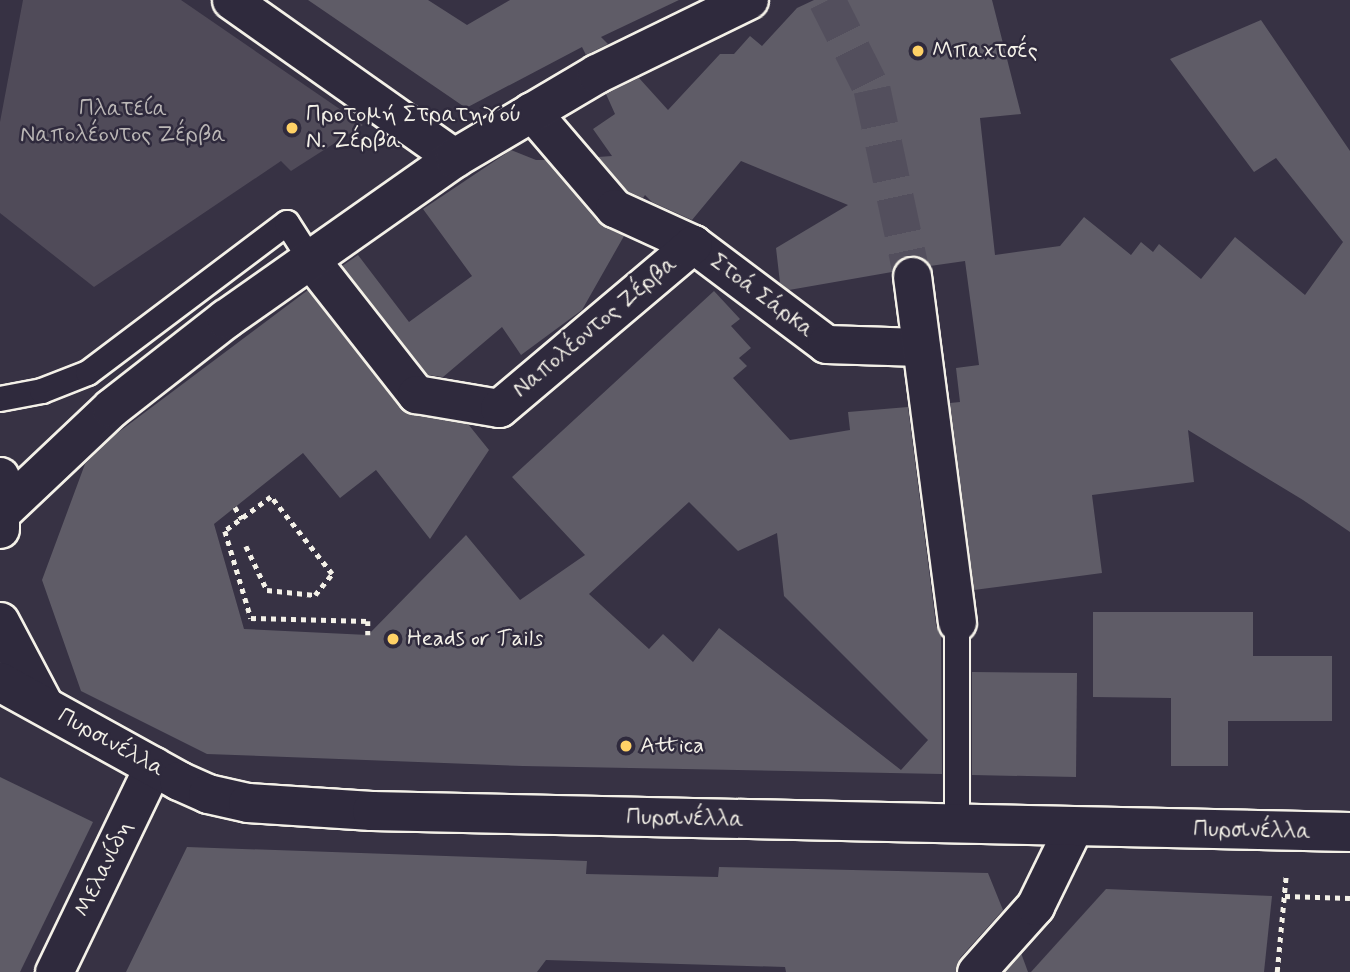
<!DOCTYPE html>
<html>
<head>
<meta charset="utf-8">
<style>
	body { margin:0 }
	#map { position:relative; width:1350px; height:972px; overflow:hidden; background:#373244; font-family:Mynerve,sans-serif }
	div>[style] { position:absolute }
	.green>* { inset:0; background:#504b59 }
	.building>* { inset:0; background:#5f5c67 }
	.pedestrian-tunnel>* { height:37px; margin-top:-18.5px; transform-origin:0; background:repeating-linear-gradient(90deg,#534f5d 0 37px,transparent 0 55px) }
	.path>* { height:4.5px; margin-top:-2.25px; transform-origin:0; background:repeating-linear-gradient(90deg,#f4f1e8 0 5px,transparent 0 10px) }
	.roads { filter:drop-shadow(2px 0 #f4f1e8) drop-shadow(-2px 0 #f4f1e8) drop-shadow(0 2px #f4f1e8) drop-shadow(0 -2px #f4f1e8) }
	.service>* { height:24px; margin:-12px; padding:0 12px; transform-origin:12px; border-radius:12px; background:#2f2a3d }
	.pedestrian>* { height:37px; margin:-18.5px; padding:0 18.5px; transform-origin:18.5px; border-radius:18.5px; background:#2f2a3d }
	.tertiary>* { height:38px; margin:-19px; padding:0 19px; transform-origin:19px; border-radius:19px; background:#2f2a3d }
	.secondary>* { height:38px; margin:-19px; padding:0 19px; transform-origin:19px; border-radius:19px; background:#2f2a3d }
	.primary>* { height:38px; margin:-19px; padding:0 19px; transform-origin:19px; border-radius:19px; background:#2f2a3d }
	.dots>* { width:19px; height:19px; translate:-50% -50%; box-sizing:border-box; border:4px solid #2f2a3d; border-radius:50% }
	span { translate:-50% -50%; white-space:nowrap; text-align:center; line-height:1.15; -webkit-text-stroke:5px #2f2a3d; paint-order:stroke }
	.poi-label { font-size:23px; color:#f4f1e8 }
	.left { translate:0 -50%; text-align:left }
	.park-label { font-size:23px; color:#bbb7b6 }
	.street-label { font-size:23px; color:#f4f1e8 }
</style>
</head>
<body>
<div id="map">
	<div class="green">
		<div style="clip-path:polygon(23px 0,181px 0,363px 125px,291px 171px,281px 161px,94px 287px,0 213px,0 122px)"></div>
	</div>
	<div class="building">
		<div style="clip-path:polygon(308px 0,428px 0,467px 25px,510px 0,679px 0,601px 37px,608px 44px,586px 55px,582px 47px,466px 108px)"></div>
		<div style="clip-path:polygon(814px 0,992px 0,1021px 114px,980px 118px,995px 255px,1060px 246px,1084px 217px,1131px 255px,1141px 242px,1153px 252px,1159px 244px,1201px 279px,1235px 237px,1305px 295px,1343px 242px,1276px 158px,1254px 172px,1170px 59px,1261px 20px,1350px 151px,1350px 532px,1303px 500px,1188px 430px,1194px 482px,1092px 495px,1102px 573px,974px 590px,950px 403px,960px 402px,956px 368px,979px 365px,965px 261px,930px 266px,921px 257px,909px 255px,899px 260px,892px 272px,789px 290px,780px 283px,776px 248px,848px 205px,741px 161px,692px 220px,652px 202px,645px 195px,643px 198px,627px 191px,598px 157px,612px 156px,593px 129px,615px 114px,606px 94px,639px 78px,668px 110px,720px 54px,734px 54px,750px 36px,762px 46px,797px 8px)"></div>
		<div style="clip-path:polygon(511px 150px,536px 160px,545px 160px,598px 222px,624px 236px,582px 310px,521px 355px,502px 327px,443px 377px,428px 375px,342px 266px,358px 255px,409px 322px,472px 276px,423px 209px)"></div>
		<div style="clip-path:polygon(evenodd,308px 290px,400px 408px,413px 415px,468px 424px,489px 450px,430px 539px,376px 470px,340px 498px,303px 453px,214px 524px,244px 629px,368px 635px,466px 535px,520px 600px,585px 555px,512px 477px,714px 291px,740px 319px,731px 326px,751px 348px,739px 358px,747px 366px,733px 378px,790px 440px,850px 430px,848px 412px,908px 407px,936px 625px,941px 636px,942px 774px,523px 766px,207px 754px,81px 691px,42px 580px,85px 464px,116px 434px,308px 290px,689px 502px,738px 551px,777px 533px,784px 596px,928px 740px,901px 770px,719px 628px,693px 662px,663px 634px,649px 649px,589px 594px,689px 502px)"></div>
		<div style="clip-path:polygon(1093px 612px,1253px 612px,1253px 656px,1332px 656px,1332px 721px,1228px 721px,1228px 766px,1171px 766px,1171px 698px,1093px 697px)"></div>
		<div style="clip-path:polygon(972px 672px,1077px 673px,1076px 777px,972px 775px)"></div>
		<div style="clip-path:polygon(0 777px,93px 822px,20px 972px,0 972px)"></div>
		<div style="clip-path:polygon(187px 847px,587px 861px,586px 874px,718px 877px,719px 867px,988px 873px,1003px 910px,960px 958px,956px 972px,786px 972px,785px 967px,546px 960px,537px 972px,126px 972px)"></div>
		<div style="clip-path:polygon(1106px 889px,1272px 896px,1264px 972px,1031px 972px)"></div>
		<div style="clip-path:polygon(1021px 953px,1028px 972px,1004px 972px)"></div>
	</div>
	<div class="pedestrian-tunnel">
		<div style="left:827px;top:0;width:100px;rotate:63.2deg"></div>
		<div style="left:872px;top:89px;width:191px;rotate:77.9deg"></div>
	</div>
	<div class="path">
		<div style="left:235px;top:507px;width:14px;rotate:60deg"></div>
		<div style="left:246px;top:546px;width:49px;rotate:64.5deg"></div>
		<div style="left:267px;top:590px;width:48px;rotate:5.9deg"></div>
		<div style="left:315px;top:595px;width:27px;rotate:-51deg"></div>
		<div style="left:332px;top:574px;width:98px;rotate:-128.4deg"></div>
		<div style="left:271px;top:497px;width:57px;rotate:143.5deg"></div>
		<div style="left:225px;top:531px;width:91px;rotate:73.4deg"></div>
		<div style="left:251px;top:618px;width:117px;rotate:1.5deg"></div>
		<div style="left:368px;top:621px;width:14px;rotate:90deg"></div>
		<div style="left:1285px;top:896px;width:65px;rotate:1.8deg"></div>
		<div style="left:1277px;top:972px;width:97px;rotate:-84.7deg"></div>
	</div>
	<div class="roads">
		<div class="service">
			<div style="left:0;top:399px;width:43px;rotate:-10.8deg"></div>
			<div style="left:42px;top:391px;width:49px;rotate:-21.4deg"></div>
			<div style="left:88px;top:373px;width:249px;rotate:-37deg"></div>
			<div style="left:287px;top:223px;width:43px;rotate:57.4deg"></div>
			<div style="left:957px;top:622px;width:204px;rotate:90deg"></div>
		</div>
		<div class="pedestrian">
			<div style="left:231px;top:0;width:274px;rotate:35.2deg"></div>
			<div style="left:531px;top:111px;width:128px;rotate:49.4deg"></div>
			<div style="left:614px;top:208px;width:87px;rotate:24.5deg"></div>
			<div style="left:693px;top:244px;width:166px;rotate:36.9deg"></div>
			<div style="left:826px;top:344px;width:94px;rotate:1.8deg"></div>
			<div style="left:310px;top:259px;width:172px;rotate:51.9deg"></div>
			<div style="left:416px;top:394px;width:84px;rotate:9.6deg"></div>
			<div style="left:499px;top:408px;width:254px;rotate:-40.2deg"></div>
			<div style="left:912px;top:276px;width:349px;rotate:82.6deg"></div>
			<div style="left:54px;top:972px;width:229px;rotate:-64.3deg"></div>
			<div style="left:976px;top:972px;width:89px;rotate:-48.2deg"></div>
			<div style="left:1035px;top:906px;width:87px;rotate:-64deg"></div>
		</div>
		<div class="tertiary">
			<div style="left:0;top:622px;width:94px;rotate:62.1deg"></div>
			<div style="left:0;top:682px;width:205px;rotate:28.9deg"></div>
			<div style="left:179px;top:781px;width:32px;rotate:24deg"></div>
			<div style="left:208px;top:794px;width:41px;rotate:12.7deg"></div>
			<div style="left:248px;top:803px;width:124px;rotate:3.7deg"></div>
			<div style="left:372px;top:811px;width:978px;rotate:1.23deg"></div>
		</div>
		<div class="secondary">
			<div style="left:2px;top:512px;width:151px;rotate:-43.4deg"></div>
			<div style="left:112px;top:408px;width:145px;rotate:-38deg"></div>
			<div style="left:226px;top:319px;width:280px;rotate:-35.1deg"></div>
			<div style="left:455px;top:158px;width:165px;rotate:-30.6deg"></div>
			<div style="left:597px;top:74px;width:169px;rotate:-26deg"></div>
		</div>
		<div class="primary">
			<div style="left:0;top:477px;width:52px;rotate:90deg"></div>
		</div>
	</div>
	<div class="dots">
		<div style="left:918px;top:51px;background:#ffd166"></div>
		<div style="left:292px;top:128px;background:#ffd166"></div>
		<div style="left:393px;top:639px;background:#ffd166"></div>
		<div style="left:626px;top:746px;background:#ffd166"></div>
	</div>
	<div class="poi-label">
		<span class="left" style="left:932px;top:51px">Μπαχτσές</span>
		<span class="left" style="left:306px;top:128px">Προτομή Στρατηγού<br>Ν. Ζέρβα</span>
		<span class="left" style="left:407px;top:639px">Heads or Tails</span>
		<span class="left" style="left:640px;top:746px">Attica</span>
	</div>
	<div class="park-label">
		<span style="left:123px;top:122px">Πλατεία<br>Ναπολέοντος Ζέρβα</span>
	</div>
	<div class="street-label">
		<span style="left:762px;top:296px;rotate:37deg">Στοά Σάρκα</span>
		<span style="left:595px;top:327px;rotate:-40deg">Ναπολέοντος Ζέρβα</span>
		<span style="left:111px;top:743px;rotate:29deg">Πυρσινέλλα</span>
		<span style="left:685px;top:819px;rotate:1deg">Πυρσινέλλα</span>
		<span style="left:1252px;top:831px;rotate:1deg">Πυρσινέλλα</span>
		<span style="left:104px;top:869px;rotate:-64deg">Μελανίδη</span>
	</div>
</div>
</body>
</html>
